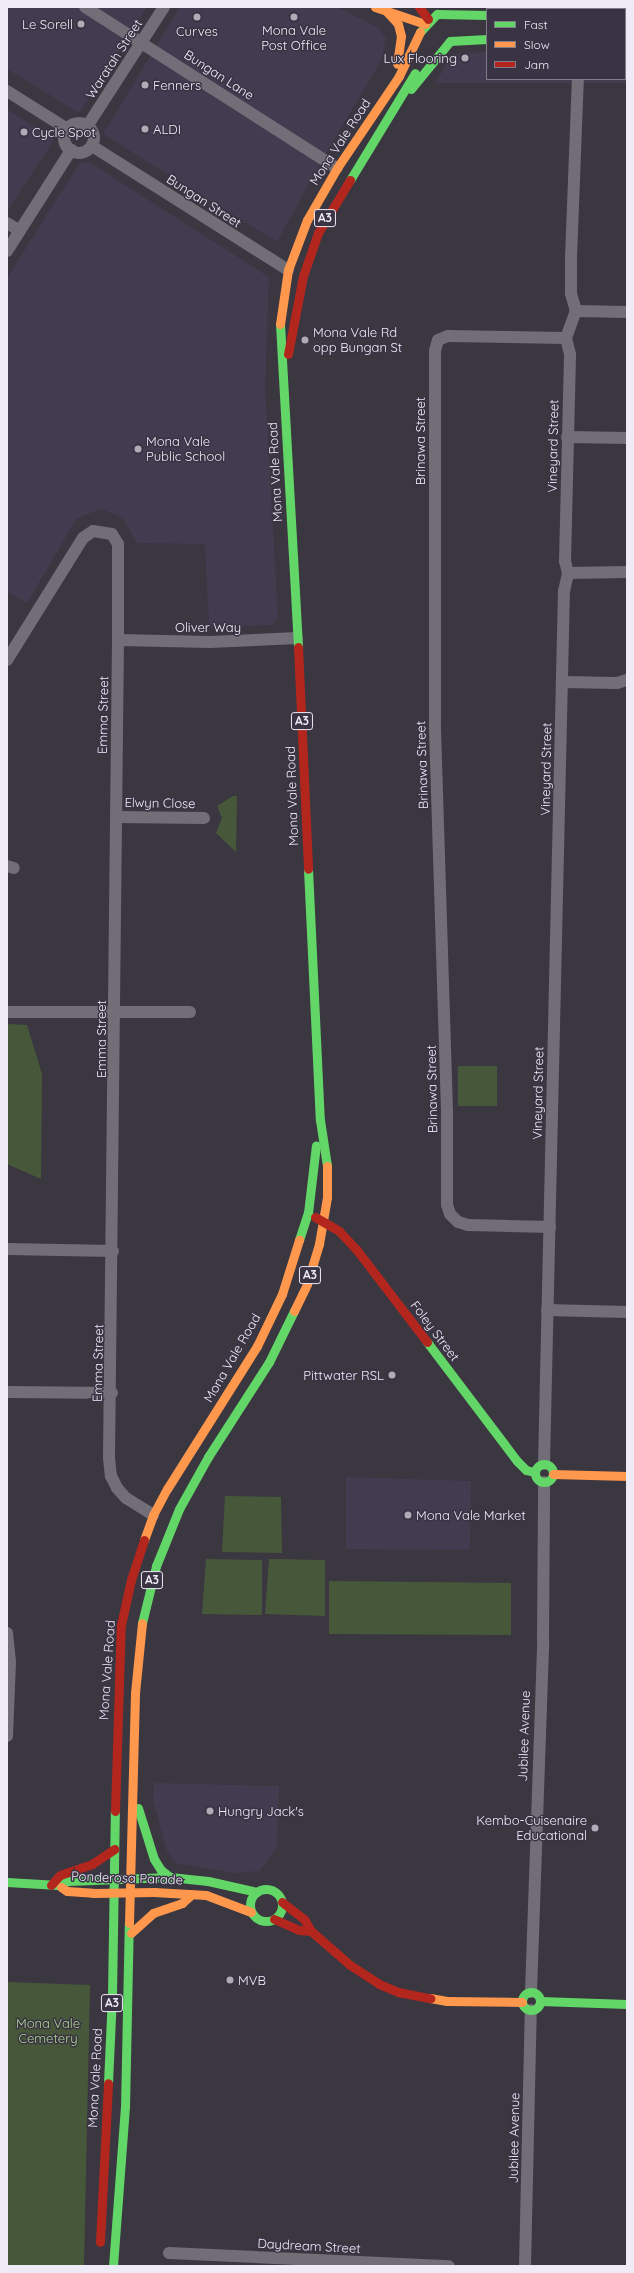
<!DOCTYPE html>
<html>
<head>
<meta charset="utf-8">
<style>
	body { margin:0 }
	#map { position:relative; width:634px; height:2273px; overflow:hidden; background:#3a3740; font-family:Quicksand,sans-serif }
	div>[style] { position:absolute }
	.built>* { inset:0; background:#433b50 }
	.green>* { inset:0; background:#47583a }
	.street>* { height:12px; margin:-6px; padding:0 6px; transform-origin:6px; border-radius:6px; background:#716e77 }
	.street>.ring { margin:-6px; padding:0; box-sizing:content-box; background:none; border:12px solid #716e77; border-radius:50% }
	.fast>* { height:9px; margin:-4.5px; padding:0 4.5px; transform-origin:4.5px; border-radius:4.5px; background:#63d668 }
	.fast>.ring { margin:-4.5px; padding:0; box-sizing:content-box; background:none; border:9px solid #63d668; border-radius:50% }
	.slow>* { height:9px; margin:-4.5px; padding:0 4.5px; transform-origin:4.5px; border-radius:4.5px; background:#ff974d }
	.jam>* { height:9px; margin:-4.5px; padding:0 4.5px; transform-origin:4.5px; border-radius:4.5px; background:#b3261e }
	.dots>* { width:11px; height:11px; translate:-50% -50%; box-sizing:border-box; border:2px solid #393344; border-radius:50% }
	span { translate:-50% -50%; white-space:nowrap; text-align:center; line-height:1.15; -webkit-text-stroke:3px #393344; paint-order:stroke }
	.shield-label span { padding:1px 3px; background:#393344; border:1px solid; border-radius:3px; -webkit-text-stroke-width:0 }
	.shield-label { font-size:12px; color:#efebf6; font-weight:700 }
	.poi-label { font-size:13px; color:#efebf6 }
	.right { translate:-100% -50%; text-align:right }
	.left { translate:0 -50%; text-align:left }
	.street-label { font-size:13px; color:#efebf6 }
	.park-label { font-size:13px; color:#aed88e }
	.frame { position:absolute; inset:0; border:8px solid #efebf6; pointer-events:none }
	.legend { position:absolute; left:486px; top:8px; width:140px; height:72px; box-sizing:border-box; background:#393344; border:1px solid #827d8b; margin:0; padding:5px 7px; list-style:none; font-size:12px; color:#efebf6 }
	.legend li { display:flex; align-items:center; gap:8px; height:20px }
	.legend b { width:20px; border:1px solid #827d8b }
</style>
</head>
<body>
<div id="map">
	<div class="built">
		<div style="clip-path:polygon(7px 7px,147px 7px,79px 113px,7px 69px)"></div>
		<div style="clip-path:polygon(180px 7px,337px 7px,377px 27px,386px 37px,382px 59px,318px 167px,277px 242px,103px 134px)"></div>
		<div style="clip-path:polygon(625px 16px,627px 16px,627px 83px,435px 83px,453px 54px,487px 52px,487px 79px,625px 79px)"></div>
		<div style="clip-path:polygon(7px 109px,54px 140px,7px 212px)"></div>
		<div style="clip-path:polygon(89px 162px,269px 277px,265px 389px,278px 618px,272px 625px,209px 627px,205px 544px,137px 543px,123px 518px,101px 509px,77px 518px,27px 603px,7px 591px,7px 278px,79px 164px)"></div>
		<div style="clip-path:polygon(346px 1477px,471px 1481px,470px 1550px,346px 1549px)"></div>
		<div style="clip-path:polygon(154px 1783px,279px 1786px,277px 1847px,260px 1871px,235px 1873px,175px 1863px,167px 1851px,153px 1800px)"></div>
	</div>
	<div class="green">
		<div style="clip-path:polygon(233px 796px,237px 796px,236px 852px,216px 833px,222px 818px,217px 806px)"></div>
		<div style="clip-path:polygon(7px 1024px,27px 1025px,42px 1074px,41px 1179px,7px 1164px)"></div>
		<div style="clip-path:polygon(458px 1066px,497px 1066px,497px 1106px,458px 1106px)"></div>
		<div style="clip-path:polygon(225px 1496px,281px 1497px,282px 1553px,222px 1552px)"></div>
		<div style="clip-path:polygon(206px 1559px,262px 1560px,262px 1615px,202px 1614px)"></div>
		<div style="clip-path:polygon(269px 1559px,325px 1560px,325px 1616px,265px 1614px)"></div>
		<div style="clip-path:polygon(329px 1581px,511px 1583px,511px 1635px,329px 1634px)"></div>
		<div style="clip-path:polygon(7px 1982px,90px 1985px,84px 2266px,7px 2266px)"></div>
	</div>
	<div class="street">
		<div style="left:85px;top:7px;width:299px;rotate:32.6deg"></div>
		<div style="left:7px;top:91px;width:71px;rotate:32.3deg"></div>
		<div class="ring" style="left:64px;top:123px;width:18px;height:18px"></div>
		<div style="left:88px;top:125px;width:140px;rotate:-57.2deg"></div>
		<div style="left:92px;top:146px;width:232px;rotate:32.3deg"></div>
		<div style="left:7px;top:223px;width:15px;rotate:32deg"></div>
		<div style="left:7px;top:251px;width:120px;rotate:-57.6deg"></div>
		<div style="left:576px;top:311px;width:51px;rotate:1.1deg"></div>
		<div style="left:567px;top:437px;width:60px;rotate:1deg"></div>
		<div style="left:568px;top:573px;width:59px;rotate:-1deg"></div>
		<div style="left:118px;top:640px;width:92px;rotate:1.2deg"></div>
		<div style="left:210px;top:642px;width:87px;rotate:-2.6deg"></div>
		<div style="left:7px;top:660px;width:144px;rotate:-58.1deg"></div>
		<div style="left:83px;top:538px;width:12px;rotate:-35deg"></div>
		<div style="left:93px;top:531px;width:19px;rotate:9deg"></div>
		<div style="left:112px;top:534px;width:12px;rotate:59deg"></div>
		<div style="left:118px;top:544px;width:96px;rotate:90deg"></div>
		<div style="left:118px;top:640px;width:818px;rotate:90.63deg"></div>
		<div style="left:109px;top:1458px;width:18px;rotate:84deg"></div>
		<div style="left:111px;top:1476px;width:13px;rotate:63deg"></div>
		<div style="left:117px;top:1488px;width:13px;rotate:48deg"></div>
		<div style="left:126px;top:1498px;width:32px;rotate:32deg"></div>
		<div style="left:562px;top:682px;width:55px;rotate:1deg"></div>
		<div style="left:617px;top:683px;width:10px;rotate:-17deg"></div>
		<div style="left:116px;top:817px;width:88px;rotate:0.7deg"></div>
		<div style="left:7px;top:866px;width:7px;rotate:16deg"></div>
		<div style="left:7px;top:1012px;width:183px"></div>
		<div style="left:550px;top:1227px;width:82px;rotate:-178.6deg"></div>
		<div style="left:468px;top:1225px;width:10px;rotate:-163deg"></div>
		<div style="left:458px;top:1222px;width:11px;rotate:-135deg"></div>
		<div style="left:450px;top:1214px;width:9px;rotate:-108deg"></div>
		<div style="left:447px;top:1205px;width:94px;rotate:-90deg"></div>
		<div style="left:447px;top:1111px;width:387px;rotate:-91.8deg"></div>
		<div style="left:435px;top:724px;width:373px;rotate:-90deg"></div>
		<div style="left:435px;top:351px;width:11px;rotate:-75deg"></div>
		<div style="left:438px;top:340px;width:11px;rotate:-22deg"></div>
		<div style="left:448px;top:336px;width:118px;rotate:1deg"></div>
		<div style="left:7px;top:1249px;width:106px;rotate:1.1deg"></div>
		<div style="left:547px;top:1310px;width:80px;rotate:1.4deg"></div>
		<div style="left:7px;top:1392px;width:105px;rotate:0.5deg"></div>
		<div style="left:544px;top:1464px;width:873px;rotate:-88.69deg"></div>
		<div style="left:564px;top:591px;width:18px;rotate:-77deg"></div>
		<div style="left:568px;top:573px;width:12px;rotate:-104deg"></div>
		<div style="left:565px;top:561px;width:207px;rotate:-88.6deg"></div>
		<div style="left:570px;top:354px;width:16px;rotate:-104deg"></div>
		<div style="left:566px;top:338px;width:29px;rotate:-70deg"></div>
		<div style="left:576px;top:311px;width:19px;rotate:-106deg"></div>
		<div style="left:571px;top:293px;width:35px;rotate:-90deg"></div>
		<div style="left:571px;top:258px;width:179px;rotate:-87.8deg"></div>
		<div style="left:7px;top:1633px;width:29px;rotate:84deg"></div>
		<div style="left:10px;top:1662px;width:74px;rotate:92.3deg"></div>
		<div style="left:531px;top:1992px;width:351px;rotate:-88deg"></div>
		<div style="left:543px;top:1641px;width:159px;rotate:-89.6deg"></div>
		<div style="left:169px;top:2253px;width:280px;rotate:2.7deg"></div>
		<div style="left:525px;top:2266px;width:256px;rotate:-88.7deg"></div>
	</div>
	<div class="fast">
		<div style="left:553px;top:9px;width:10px;rotate:-11deg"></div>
		<div style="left:420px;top:32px;width:25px;rotate:-47deg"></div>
		<div style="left:437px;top:14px;width:50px;rotate:1.1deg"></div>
		<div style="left:411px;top:89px;width:62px;rotate:-50.9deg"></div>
		<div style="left:450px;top:41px;width:37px;rotate:-3deg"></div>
		<div style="left:350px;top:180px;width:125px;rotate:-58.7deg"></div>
		<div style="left:280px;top:324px;width:324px;rotate:86.8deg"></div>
		<div style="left:308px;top:869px;width:251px;rotate:87.3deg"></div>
		<div style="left:320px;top:1120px;width:47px;rotate:81.3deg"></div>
		<div style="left:299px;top:1240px;width:28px;rotate:-72deg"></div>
		<div style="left:308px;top:1213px;width:68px;rotate:-83.3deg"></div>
		<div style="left:427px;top:1342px;width:149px;rotate:52.9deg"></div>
		<div style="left:517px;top:1461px;width:13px;rotate:45deg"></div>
		<div style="left:526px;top:1470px;width:8px;rotate:14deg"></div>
		<div class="ring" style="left:535px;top:1464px;width:9px;height:9px"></div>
		<div style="left:142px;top:1623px;width:59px;rotate:-76.2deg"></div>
		<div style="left:156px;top:1566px;width:61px;rotate:-68deg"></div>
		<div style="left:179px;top:1509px;width:60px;rotate:-60.9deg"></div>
		<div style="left:208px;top:1457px;width:113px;rotate:-57.3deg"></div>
		<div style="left:269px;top:1362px;width:57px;rotate:-63.9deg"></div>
		<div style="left:138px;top:1808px;width:53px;rotate:72.6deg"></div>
		<div style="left:154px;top:1859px;width:13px;rotate:58deg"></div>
		<div style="left:161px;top:1870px;width:11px;rotate:38deg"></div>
		<div style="left:7px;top:1882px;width:51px;rotate:3.4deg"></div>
		<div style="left:58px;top:1885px;width:11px;rotate:-22deg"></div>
		<div style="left:68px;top:1881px;width:102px;rotate:-2.2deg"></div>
		<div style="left:170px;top:1877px;width:38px;rotate:6deg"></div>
		<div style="left:208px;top:1881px;width:50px;rotate:12.7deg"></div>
		<div class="ring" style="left:250px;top:1889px;width:23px;height:23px"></div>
		<div class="ring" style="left:522px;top:1992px;width:9px;height:9px"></div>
		<div style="left:540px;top:2001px;width:87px;rotate:2deg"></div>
		<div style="left:108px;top:2083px;width:88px;rotate:-87.4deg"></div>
		<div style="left:112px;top:1995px;width:184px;rotate:-89.1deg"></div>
		<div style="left:113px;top:2266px;width:159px;rotate:-85.7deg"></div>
		<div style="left:125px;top:2107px;width:184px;rotate:-88.8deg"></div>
	</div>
	<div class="slow">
		<div style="left:375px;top:7px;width:53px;rotate:18.8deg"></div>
		<div style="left:600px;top:9px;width:6px;rotate:-18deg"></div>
		<div style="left:387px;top:12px;width:16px;rotate:47deg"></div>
		<div style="left:398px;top:24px;width:12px;rotate:76deg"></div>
		<div style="left:401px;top:36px;width:28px;rotate:98deg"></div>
		<div style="left:280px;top:324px;width:55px;rotate:-81.6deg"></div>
		<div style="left:288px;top:270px;width:53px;rotate:-69.2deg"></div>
		<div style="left:307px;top:220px;width:60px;rotate:-60deg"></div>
		<div style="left:337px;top:168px;width:111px;rotate:-56deg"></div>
		<div style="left:399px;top:76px;width:49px;rotate:-64.5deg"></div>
		<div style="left:294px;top:1311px;width:30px;rotate:-64deg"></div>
		<div style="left:307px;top:1284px;width:42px;rotate:-73.3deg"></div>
		<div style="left:319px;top:1244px;width:48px;rotate:-80.3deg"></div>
		<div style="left:327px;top:1197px;width:31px;rotate:-90deg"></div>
		<div style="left:553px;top:1474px;width:74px;rotate:1.5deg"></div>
		<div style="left:144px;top:1540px;width:27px;rotate:-70deg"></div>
		<div style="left:153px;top:1515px;width:30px;rotate:-62deg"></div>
		<div style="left:167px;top:1489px;width:169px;rotate:-57.8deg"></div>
		<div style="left:257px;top:1346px;width:58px;rotate:-64.3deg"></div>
		<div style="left:282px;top:1294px;width:57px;rotate:-72.5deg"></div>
		<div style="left:61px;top:1887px;width:7px;rotate:34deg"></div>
		<div style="left:67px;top:1891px;width:26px;rotate:4deg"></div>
		<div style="left:93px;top:1893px;width:61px;rotate:-0.9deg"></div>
		<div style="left:154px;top:1892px;width:52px;rotate:3.3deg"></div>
		<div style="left:206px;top:1895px;width:48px;rotate:20.7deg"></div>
		<div style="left:129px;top:1923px;width:230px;rotate:-88.5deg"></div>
		<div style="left:135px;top:1693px;width:70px;rotate:-84.3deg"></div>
		<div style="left:131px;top:1933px;width:30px;rotate:-42deg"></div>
		<div style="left:153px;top:1913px;width:31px;rotate:-19deg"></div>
		<div style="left:182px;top:1903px;width:13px;rotate:-42deg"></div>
		<div style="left:430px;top:1998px;width:17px;rotate:10deg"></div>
		<div style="left:447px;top:2001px;width:75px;rotate:0.8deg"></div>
	</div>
	<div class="jam">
		<div style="left:419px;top:7px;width:15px;rotate:53deg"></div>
		<div style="left:288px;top:354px;width:79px;rotate:-79.1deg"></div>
		<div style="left:303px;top:276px;width:46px;rotate:-70.8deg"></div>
		<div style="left:318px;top:233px;width:62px;rotate:-58.9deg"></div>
		<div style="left:298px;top:647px;width:222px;rotate:87.4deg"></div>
		<div style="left:315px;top:1217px;width:28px;rotate:30deg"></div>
		<div style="left:339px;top:1231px;width:25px;rotate:47deg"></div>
		<div style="left:356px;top:1249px;width:117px;rotate:52.6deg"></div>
		<div style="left:115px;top:1811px;width:186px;rotate:-88.2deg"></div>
		<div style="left:121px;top:1625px;width:46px;rotate:-77.5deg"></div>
		<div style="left:131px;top:1580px;width:42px;rotate:-72deg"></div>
		<div style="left:51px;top:1885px;width:13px;rotate:-48deg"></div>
		<div style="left:60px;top:1875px;width:34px;rotate:-19deg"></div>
		<div style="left:92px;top:1864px;width:27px;rotate:-34deg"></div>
		<div style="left:282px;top:1902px;width:28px;rotate:38deg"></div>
		<div style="left:304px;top:1919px;width:14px;rotate:60deg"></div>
		<div style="left:311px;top:1931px;width:52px;rotate:41.1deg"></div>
		<div style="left:350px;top:1965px;width:35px;rotate:33deg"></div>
		<div style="left:379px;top:1984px;width:21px;rotate:23deg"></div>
		<div style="left:398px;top:1992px;width:33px;rotate:11deg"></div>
		<div style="left:274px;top:1919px;width:27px;rotate:24deg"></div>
		<div style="left:299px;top:1930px;width:12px;rotate:5deg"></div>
		<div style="left:100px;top:2242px;width:159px;rotate:-87.1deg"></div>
	</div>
	<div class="dots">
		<div style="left:197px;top:17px;background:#b0acb6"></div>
		<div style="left:294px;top:17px;background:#b0acb6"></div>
		<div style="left:81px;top:24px;background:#b0acb6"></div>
		<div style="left:465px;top:58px;background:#b0acb6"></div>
		<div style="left:145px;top:85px;background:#b0acb6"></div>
		<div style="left:145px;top:129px;background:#b0acb6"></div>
		<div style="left:24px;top:132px;background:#b0acb6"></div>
		<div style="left:305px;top:340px;background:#b0acb6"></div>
		<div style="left:138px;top:449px;background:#b0acb6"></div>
		<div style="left:392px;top:1375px;background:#b0acb6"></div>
		<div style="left:408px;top:1515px;background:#b0acb6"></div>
		<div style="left:210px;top:1811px;background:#b0acb6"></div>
		<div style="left:595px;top:1828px;background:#b0acb6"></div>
		<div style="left:230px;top:1980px;background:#b0acb6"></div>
	</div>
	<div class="shield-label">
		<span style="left:325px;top:218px">A3</span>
		<span style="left:302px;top:721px">A3</span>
		<span style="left:310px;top:1275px">A3</span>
		<span style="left:152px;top:1580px">A3</span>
		<span style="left:112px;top:2003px">A3</span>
	</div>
	<div class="poi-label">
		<span class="right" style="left:73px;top:24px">Le Sorell</span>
		<span style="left:197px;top:31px">Curves</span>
		<span style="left:294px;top:38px">Mona Vale<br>Post Office</span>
		<span class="right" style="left:457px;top:58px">Lux Flooring</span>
		<span class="left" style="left:153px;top:85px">Fenners</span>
		<span class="left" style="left:153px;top:129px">ALDI</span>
		<span class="left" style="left:32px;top:132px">Cycle Spot</span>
		<span class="left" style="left:313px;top:340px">Mona Vale Rd<br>opp Bungan St</span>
		<span class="left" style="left:146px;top:449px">Mona Vale<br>Public School</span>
		<span class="right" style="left:384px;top:1375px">Pittwater RSL</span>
		<span class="left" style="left:416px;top:1515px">Mona Vale Market</span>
		<span class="left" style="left:218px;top:1811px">Hungry Jack's</span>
		<span class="right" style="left:587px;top:1828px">Kembo-Cuisenaire<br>Educational</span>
		<span class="left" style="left:238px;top:1980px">MVB</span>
	</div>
	<div class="street-label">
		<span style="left:114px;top:59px;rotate:-57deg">Waratah Street</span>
		<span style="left:219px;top:75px;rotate:33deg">Bungan Lane</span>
		<span style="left:340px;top:142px;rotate:-57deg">Mona Vale Road</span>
		<span style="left:204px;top:201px;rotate:33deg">Bungan Street</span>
		<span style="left:420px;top:441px;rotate:-90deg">Brinawa Street</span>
		<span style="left:553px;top:446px;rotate:-89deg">Vineyard Street</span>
		<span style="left:275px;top:472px;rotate:-93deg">Mona Vale Road</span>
		<span style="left:208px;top:627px">Oliver Way</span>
		<span style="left:103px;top:715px;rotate:-89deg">Emma Street</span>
		<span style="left:422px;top:765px;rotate:-92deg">Brinawa Street</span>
		<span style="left:546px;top:769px;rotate:-89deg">Vineyard Street</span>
		<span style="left:292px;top:796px;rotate:-92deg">Mona Vale Road</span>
		<span style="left:160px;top:803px;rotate:1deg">Elwyn Close</span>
		<span style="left:101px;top:1039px;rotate:-90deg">Emma Street</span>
		<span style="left:432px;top:1089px;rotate:-91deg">Brinawa Street</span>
		<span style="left:538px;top:1093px;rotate:-89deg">Vineyard Street</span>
		<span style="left:435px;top:1331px;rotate:53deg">Foley Street</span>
		<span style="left:232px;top:1358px;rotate:-60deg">Mona Vale Road</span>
		<span style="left:98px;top:1363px;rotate:-89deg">Emma Street</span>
		<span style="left:107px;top:1670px;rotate:-86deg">Mona Vale Road</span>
		<span style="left:524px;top:1736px;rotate:-88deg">Jubilee Avenue</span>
		<span style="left:127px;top:1878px;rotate:2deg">Ponderosa Parade</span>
		<span style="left:95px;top:2078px;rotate:-87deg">Mona Vale Road</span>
		<span style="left:514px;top:2138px;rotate:-89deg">Jubilee Avenue</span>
		<span style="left:309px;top:2246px;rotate:3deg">Daydream Street</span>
	</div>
	<div class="park-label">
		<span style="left:48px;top:2031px">Mona Vale<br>Cemetery</span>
	</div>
	<div class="frame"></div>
	<ul class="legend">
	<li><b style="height:5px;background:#63d668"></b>Fast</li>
	<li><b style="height:5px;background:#ff974d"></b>Slow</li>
	<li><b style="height:5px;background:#b3261e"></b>Jam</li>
	</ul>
</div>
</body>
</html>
